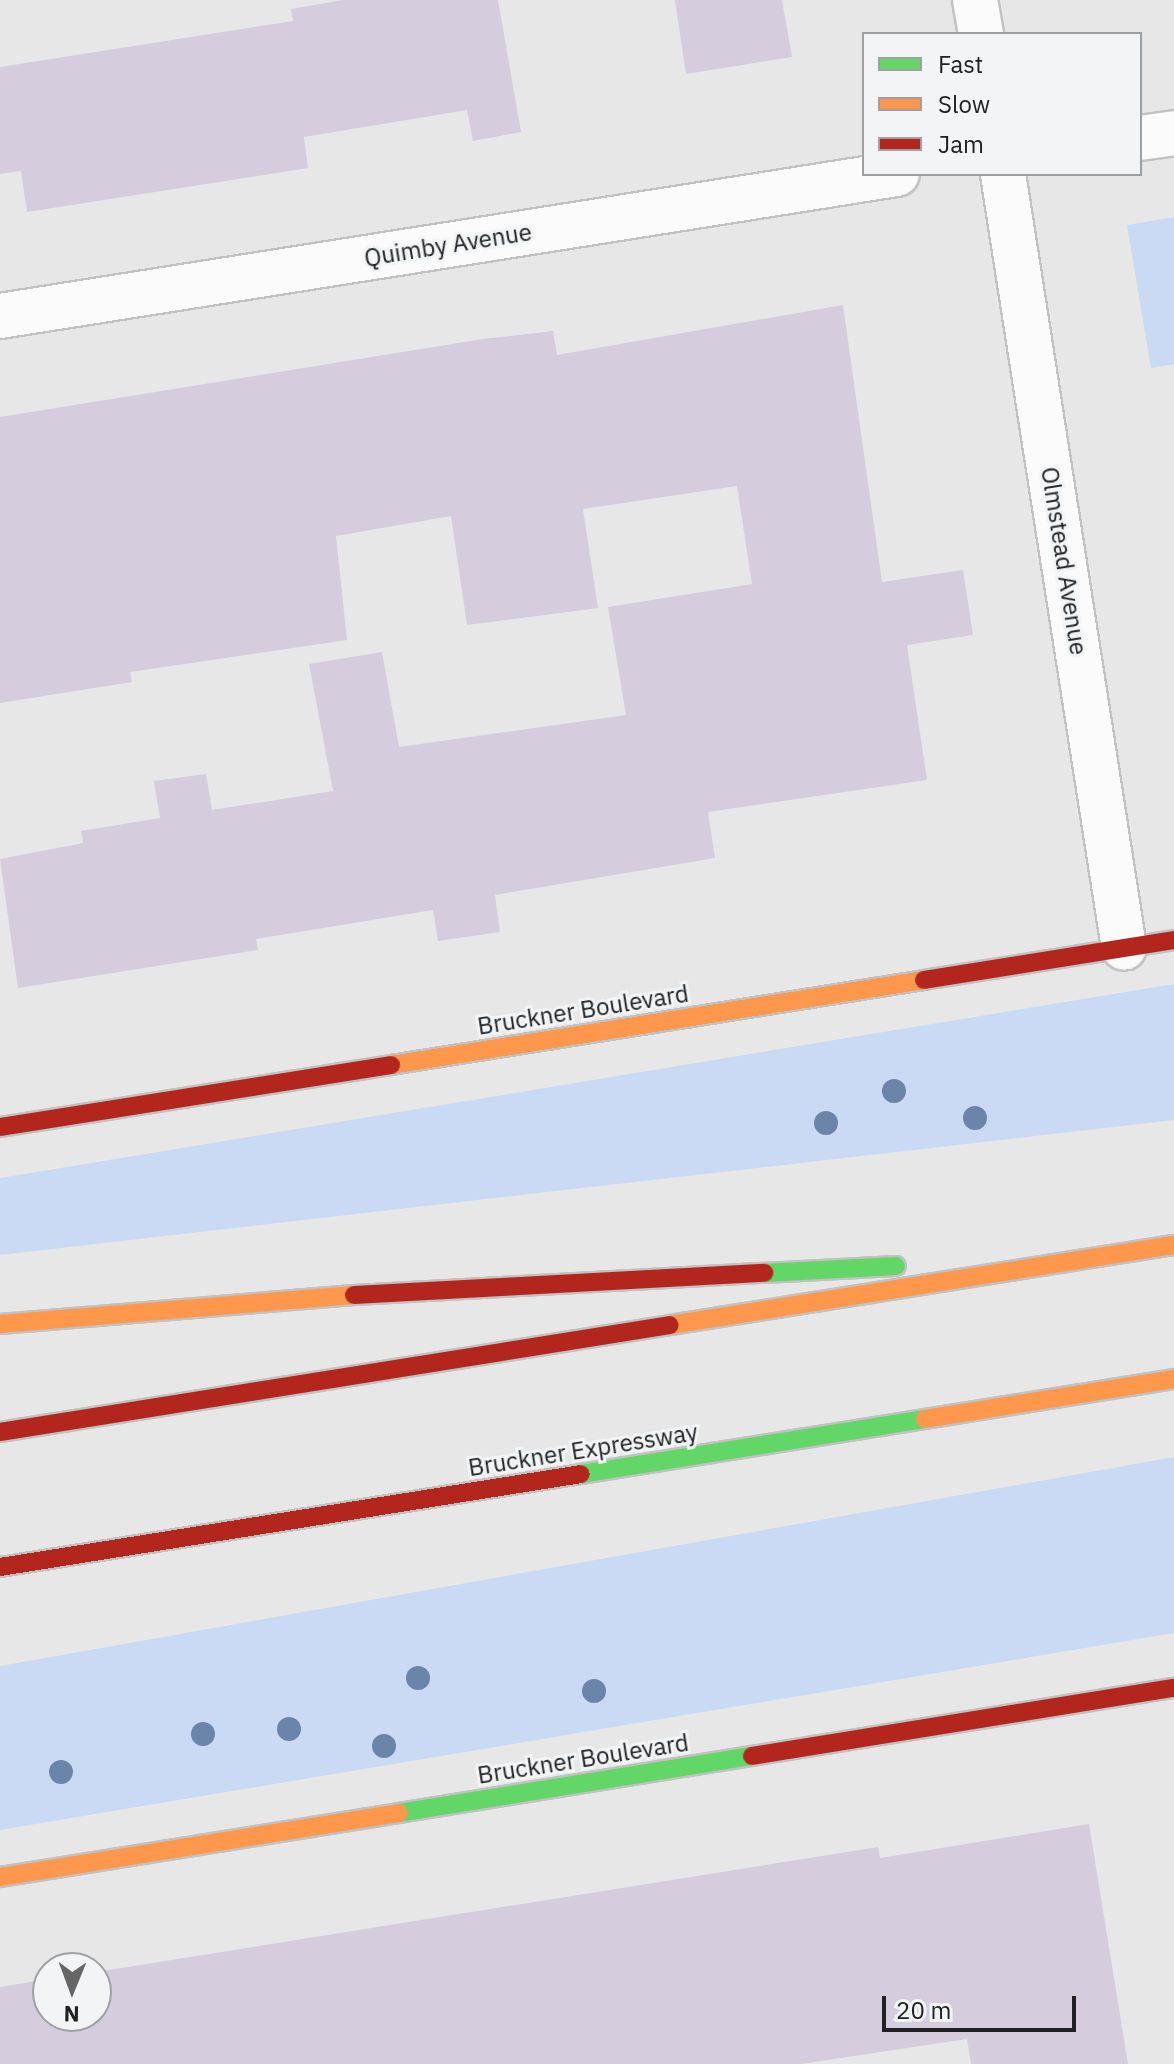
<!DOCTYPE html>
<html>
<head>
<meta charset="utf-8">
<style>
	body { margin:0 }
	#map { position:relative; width:1174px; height:2064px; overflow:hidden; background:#e7e7e7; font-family:"IBM Plex Sans",sans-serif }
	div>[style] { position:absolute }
	.green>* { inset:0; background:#cbdaf4 }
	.building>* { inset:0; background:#d5cddd }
	.roads { filter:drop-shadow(2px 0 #c2c2c2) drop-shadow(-2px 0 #c2c2c2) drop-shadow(0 2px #c2c2c2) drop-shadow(0 -2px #c2c2c2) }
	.street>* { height:44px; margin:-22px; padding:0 22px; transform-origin:22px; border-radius:22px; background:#fbfbfb }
	.fast>* { height:18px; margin:-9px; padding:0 9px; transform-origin:9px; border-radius:9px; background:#63d668 }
	.slow>* { height:18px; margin:-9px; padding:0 9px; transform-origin:9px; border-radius:9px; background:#ff974d }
	.jam>* { height:18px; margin:-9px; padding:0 9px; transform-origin:9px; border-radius:9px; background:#b3261e }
	.trees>* { width:24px; height:24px; margin:-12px; border-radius:50%; background:#6b84a9 }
	span { translate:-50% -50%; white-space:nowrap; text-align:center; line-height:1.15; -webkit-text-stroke:6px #f3f4f5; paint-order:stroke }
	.street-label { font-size:24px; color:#212122 }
	.legend { position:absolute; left:862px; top:32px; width:280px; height:144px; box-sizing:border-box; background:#f3f4f5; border:2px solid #9fa0a1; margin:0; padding:10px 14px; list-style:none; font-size:24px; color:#212122 }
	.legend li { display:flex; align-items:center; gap:16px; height:40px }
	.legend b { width:40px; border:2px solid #9fa0a1 }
	.north { position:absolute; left:32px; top:1952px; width:80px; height:80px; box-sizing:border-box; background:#f3f4f5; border:2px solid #9fa0a1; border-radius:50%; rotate:181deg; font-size:22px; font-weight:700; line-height:32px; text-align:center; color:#212122 }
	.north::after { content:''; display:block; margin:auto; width:28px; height:36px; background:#666667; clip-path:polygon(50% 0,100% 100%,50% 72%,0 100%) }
	.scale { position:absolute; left:882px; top:1996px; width:194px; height:36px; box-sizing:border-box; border:4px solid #212122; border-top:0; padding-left:10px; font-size:24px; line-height:28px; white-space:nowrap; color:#212122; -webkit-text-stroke:6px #f3f4f5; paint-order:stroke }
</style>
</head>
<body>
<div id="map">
	<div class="green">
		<div style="clip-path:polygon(1174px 217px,1174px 364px,1151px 368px,1127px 225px)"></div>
		<div style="clip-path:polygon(1174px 984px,1174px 1120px,0 1255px,0 1178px)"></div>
		<div style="clip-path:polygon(1174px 1457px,1174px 1633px,0 1830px,0 1666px)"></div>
	</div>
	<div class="building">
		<div style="clip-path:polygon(343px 0,498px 0,521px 132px,473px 141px,467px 110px,304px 137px,308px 168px,27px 212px,21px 171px,0 174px,0 67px,293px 21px,291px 9px)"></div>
		<div style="clip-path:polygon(675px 0,782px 0,792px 57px,686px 74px)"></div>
		<div style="clip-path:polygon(843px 305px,882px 582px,963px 570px,973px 635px,907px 645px,927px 780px,708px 812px,715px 858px,495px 895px,500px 932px,438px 941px,433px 910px,256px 939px,258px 950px,18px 988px,0 859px,83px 843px,81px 831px,160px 818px,154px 781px,206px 774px,212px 810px,333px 791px,309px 664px,382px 652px,399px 747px,626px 715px,608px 607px,752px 584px,737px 486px,583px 509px,598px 608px,467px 625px,451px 516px,336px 536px,347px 640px,130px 672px,132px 682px,0 703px,0 417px,483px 339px,553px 331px,557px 355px)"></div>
		<div style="clip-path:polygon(1089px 1824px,1128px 2064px,971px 2064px,967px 2039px,801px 2064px,0 2064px,0 1987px,48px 1979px,48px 2016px,96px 2016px,96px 1972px,878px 1847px,880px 1858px)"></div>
	</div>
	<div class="roads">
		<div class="street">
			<div style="left:975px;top:0;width:35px;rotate:80deg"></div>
			<div style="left:1140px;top:138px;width:34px;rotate:-8deg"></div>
			<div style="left:1003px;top:174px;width:783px;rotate:81.11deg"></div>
			<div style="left:0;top:316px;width:908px;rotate:-9deg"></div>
		</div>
		<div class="fast">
			<div style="left:764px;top:1273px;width:132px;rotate:-3deg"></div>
			<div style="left:581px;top:1474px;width:348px;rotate:-9.1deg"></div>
			<div style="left:399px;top:1813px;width:358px;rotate:-9.2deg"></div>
		</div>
		<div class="slow">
			<div style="left:391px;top:1065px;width:540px;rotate:-9.06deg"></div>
			<div style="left:0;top:1324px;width:355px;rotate:-4.7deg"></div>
			<div style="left:670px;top:1325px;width:510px;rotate:-9.02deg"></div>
			<div style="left:925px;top:1419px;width:252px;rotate:-9.1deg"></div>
			<div style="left:0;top:1877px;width:404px;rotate:-9.1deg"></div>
		</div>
		<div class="jam">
			<div style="left:924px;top:980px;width:253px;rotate:-9.1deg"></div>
			<div style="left:0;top:1127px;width:396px;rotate:-9deg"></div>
			<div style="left:354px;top:1295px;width:411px;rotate:-3.1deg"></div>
			<div style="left:0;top:1432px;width:678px;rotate:-9.07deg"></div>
			<div style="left:0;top:1567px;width:588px;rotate:-9.09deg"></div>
			<div style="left:752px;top:1756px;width:427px;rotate:-9.2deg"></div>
		</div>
	</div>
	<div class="trees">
		<div style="left:894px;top:1091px"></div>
		<div style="left:975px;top:1118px"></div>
		<div style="left:826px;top:1123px"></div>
		<div style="left:418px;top:1678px"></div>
		<div style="left:594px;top:1691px"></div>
		<div style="left:289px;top:1729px"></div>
		<div style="left:203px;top:1734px"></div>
		<div style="left:384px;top:1746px"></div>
		<div style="left:61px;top:1772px"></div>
	</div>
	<div class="street-label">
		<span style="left:448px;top:245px;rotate:-9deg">Quimby Avenue</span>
		<span style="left:1064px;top:561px;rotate:81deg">Olmstead Avenue</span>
		<span style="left:583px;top:1010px;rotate:-9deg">Bruckner Boulevard</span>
		<span style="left:583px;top:1450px;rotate:-9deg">Bruckner Expressway</span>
		<span style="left:583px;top:1759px;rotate:-9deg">Bruckner Boulevard</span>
	</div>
	<ul class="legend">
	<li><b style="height:10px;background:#63d668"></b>Fast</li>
	<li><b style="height:10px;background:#ff974d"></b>Slow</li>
	<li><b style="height:10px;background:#b3261e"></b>Jam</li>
	</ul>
	<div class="north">N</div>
	<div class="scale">20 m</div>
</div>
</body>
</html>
